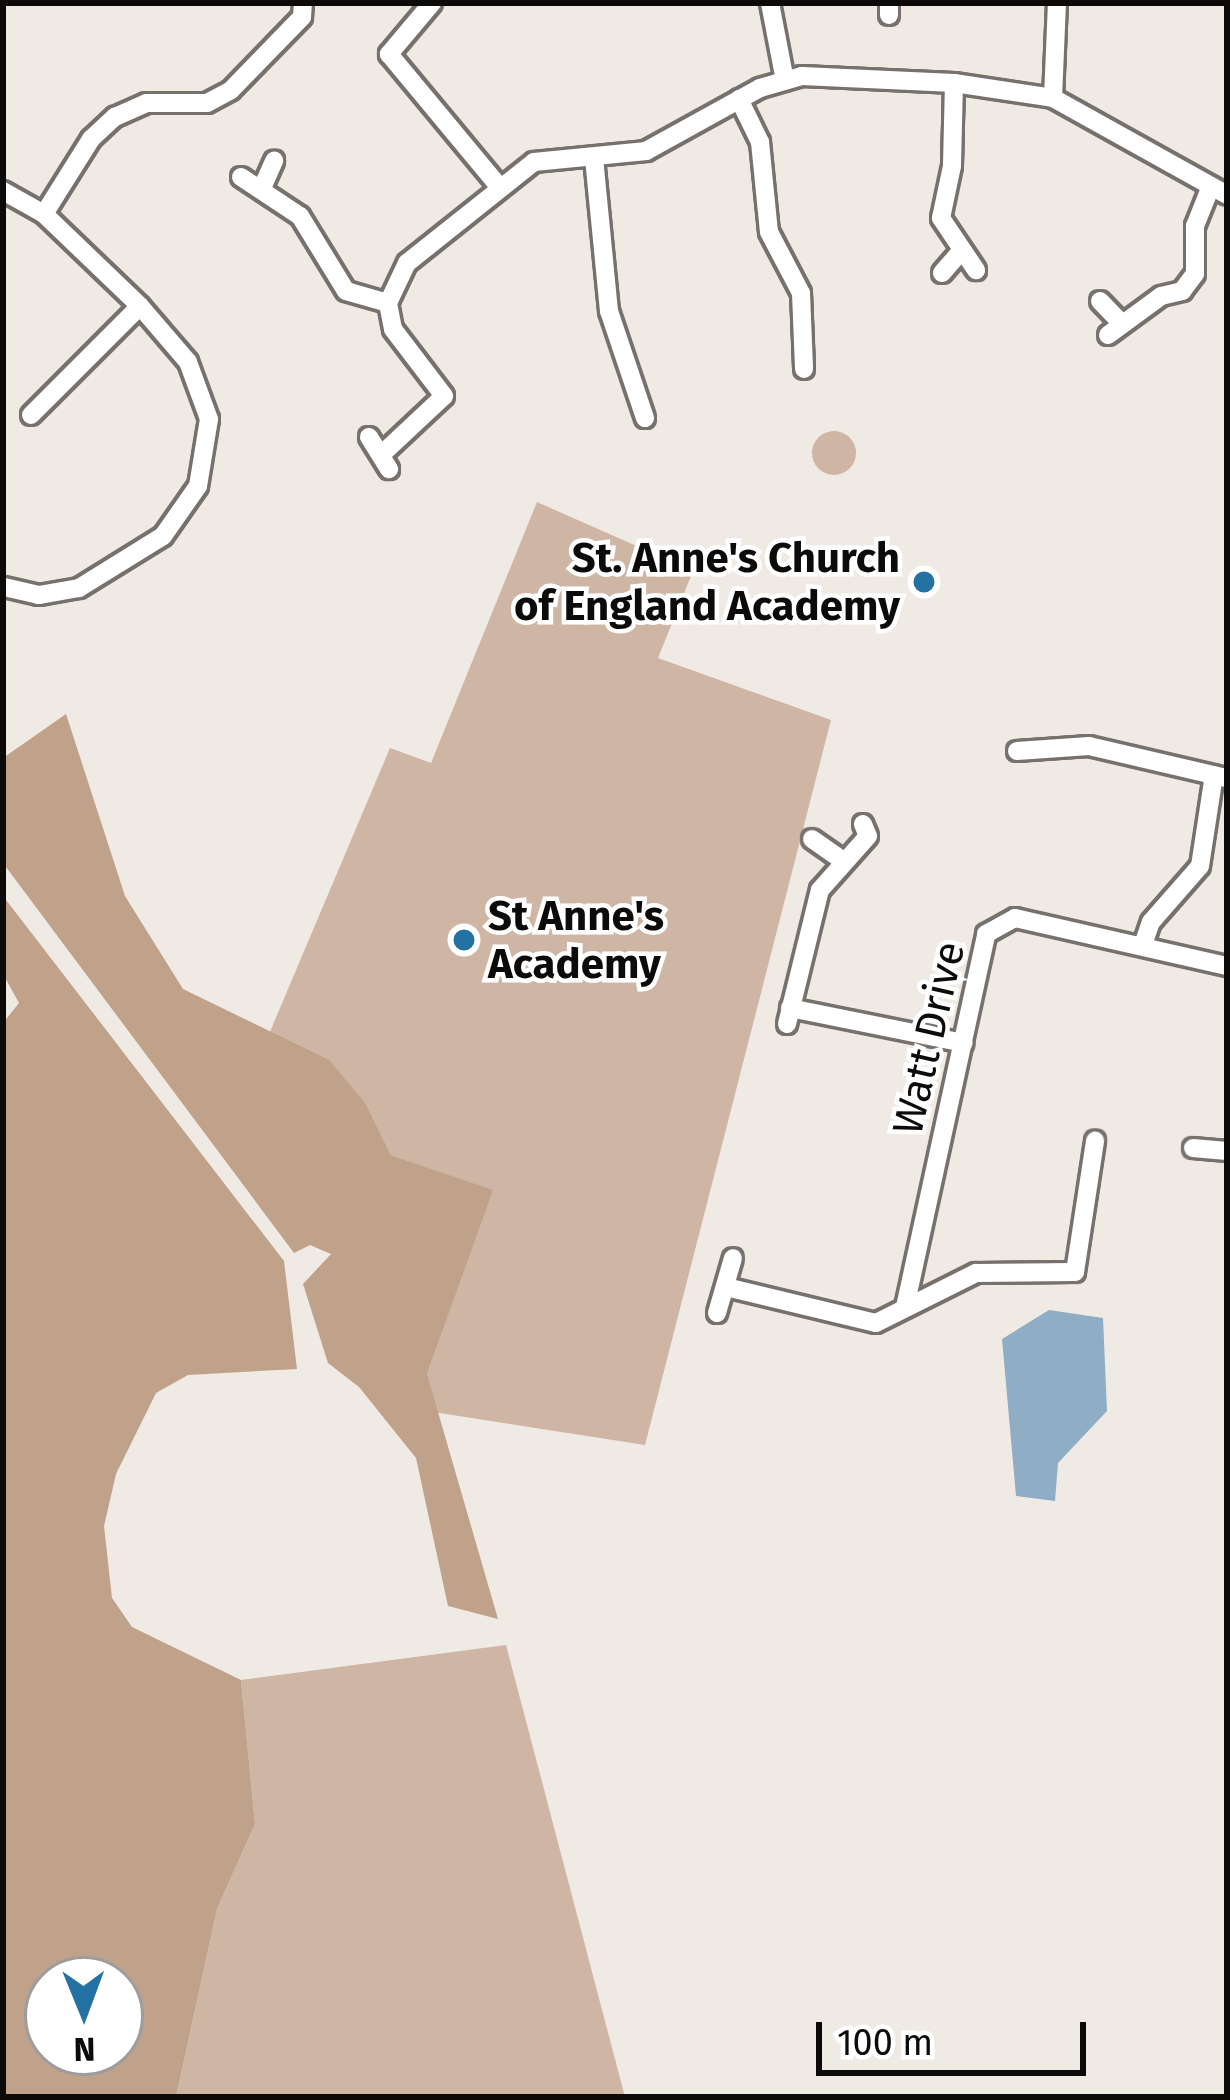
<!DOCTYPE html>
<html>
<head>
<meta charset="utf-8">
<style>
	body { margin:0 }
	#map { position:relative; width:1230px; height:2100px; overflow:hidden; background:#f0eae5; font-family:"Fira Sans",sans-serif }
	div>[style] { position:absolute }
	.green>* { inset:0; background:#ceb5a4 }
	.round { border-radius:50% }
	.forest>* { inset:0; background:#c0a18a }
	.water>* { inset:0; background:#8fadc5 }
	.roads { filter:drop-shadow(3px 0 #77716d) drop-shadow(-3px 0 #77716d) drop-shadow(0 3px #77716d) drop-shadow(0 -3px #77716d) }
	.street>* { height:18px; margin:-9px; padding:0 9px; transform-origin:9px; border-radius:9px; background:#fff }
	.dots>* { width:33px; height:33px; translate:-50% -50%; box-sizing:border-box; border:6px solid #fff; border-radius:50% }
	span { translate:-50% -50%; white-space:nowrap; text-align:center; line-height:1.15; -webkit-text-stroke:9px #fff; paint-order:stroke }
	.poi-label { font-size:42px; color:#0d0b0a; font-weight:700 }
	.right { translate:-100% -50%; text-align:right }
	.left { translate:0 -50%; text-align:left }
	.street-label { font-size:42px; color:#0d0b0a }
	.frame { position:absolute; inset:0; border:6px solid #0d0b0a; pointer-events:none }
	.north { position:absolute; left:24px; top:1956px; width:120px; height:120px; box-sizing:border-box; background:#fff; border:3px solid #9e9d9d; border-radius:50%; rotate:179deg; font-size:33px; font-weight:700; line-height:48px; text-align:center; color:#0d0b0a }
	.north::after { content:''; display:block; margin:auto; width:42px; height:54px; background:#2471a4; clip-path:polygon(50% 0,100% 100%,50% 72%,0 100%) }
	.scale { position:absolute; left:816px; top:2022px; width:270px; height:54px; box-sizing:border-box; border:6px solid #0d0b0a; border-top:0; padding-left:15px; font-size:36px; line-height:42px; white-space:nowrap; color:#0d0b0a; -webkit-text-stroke:9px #fff; paint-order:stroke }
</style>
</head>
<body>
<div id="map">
	<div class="green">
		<div class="round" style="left:812px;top:431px;width:44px;height:44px"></div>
		<div style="clip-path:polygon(537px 502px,693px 571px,658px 658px,831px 720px,645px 1445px,433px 1412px,427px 1374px,492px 1190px,391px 1155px,366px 1104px,269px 1034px,390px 748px,431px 763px)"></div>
		<div style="clip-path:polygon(506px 1645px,625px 2097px,176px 2097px,217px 1909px,255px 1824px,241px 1680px)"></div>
	</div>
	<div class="forest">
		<div style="clip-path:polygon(66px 714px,125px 896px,183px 989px,329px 1060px,366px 1104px,391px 1155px,493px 1190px,427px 1374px,498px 1619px,448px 1606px,416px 1458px,359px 1387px,328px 1363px,303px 1284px,331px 1254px,310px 1245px,294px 1253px,3px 863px,3px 758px)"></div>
		<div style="clip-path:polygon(evenodd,3px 896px,284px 1261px,297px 1369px,188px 1375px,156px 1393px,116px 1474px,104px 1526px,112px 1598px,132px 1627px,241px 1680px,255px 1824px,217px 1909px,176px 2097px,3px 2097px,3px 1023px,19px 1003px,3px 974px,3px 896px,48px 1980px,120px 1980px,120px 2052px,48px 2052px,48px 1980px)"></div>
	</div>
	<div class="water">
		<div style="clip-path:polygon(1049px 1310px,1103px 1318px,1107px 1411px,1058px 1463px,1055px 1501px,1016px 1496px,1002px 1339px)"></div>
	</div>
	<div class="roads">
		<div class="street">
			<div style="left:432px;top:3px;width:67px;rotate:130.1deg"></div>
			<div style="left:389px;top:54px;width:169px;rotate:50.3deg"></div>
			<div style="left:770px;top:3px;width:79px;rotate:79.1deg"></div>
			<div style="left:889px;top:15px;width:12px;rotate:-90deg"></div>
			<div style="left:954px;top:83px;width:83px;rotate:91.4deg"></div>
			<div style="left:952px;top:166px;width:53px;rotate:101.9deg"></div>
			<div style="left:941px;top:218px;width:63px;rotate:56.1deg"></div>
			<div style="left:1053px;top:98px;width:95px;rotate:-87.6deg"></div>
			<div style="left:739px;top:99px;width:48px;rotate:64deg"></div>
			<div style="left:760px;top:142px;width:90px;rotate:84.3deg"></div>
			<div style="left:769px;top:232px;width:69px;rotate:62.3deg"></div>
			<div style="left:801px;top:293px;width:76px;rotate:87.7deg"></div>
			<div style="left:594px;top:158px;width:154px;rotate:84.4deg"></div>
			<div style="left:609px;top:311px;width:113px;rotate:71.4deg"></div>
			<div style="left:241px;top:177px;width:71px;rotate:33.5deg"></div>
			<div style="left:300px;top:216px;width:88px;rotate:58.5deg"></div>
			<div style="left:346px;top:291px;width:44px;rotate:15.9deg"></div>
			<div style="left:262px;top:188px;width:30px;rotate:-66deg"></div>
			<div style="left:3px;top:191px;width:47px;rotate:29.3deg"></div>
			<div style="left:44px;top:214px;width:133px;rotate:43.8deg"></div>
			<div style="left:140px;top:306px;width:74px;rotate:49.4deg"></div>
			<div style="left:188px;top:362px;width:61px;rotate:69.8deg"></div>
			<div style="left:209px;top:419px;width:68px;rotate:99.3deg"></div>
			<div style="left:198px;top:486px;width:61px;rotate:125deg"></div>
			<div style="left:163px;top:536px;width:99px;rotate:148.2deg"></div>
			<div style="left:79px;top:588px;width:41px;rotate:170.1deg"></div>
			<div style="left:39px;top:595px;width:37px;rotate:-167deg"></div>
			<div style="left:44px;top:214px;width:89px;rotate:-57.9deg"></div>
			<div style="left:91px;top:139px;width:33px;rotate:-43deg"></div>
			<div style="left:115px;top:117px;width:34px;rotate:-24deg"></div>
			<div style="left:146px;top:103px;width:61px"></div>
			<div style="left:207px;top:103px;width:27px;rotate:-28deg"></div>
			<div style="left:231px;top:90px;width:102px;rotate:-45.8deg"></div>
			<div style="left:302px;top:17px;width:14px;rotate:-86deg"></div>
			<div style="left:942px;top:273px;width:28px;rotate:-49deg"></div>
			<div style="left:1100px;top:301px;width:32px;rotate:46deg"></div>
			<div style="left:1108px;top:335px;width:66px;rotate:-36.3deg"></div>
			<div style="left:1161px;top:296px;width:22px;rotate:-13deg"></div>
			<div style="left:1182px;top:291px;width:21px;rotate:-53deg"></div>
			<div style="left:1195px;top:274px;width:48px;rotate:-90deg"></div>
			<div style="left:1195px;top:226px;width:43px;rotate:-68.2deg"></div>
			<div style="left:31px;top:415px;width:154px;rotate:-45deg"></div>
			<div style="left:369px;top:437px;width:38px;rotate:58deg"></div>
			<div style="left:381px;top:455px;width:86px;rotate:-43.1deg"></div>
			<div style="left:444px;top:396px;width:84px;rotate:-127.3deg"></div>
			<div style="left:393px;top:329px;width:26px;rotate:-101deg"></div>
			<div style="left:388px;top:303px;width:44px;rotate:-64.6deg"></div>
			<div style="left:407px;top:263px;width:162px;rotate:-38.5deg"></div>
			<div style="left:534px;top:162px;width:113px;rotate:-5.6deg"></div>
			<div style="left:646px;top:151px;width:130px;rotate:-28.9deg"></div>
			<div style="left:760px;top:88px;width:44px;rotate:-15.9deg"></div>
			<div style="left:802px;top:76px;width:152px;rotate:2.6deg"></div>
			<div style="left:954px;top:83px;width:100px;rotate:8.6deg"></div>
			<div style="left:1053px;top:98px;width:199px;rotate:29.1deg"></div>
			<div style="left:1017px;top:751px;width:72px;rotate:-4deg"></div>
			<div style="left:1089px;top:746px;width:142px;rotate:13.1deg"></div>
			<div style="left:812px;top:839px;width:37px;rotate:35deg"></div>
			<div style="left:1144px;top:942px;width:21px;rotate:-71deg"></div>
			<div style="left:1151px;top:922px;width:74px;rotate:-48.8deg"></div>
			<div style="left:1200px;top:866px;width:92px;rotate:-81.3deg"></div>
			<div style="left:790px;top:1008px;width:177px;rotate:11.4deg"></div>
			<div style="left:787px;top:1024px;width:138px;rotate:-76.2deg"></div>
			<div style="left:820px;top:890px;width:72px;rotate:-48.4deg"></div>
			<div style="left:868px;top:836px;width:13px;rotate:-113deg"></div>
			<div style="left:1193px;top:1148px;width:34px;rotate:5deg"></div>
			<div style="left:726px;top:1287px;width:154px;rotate:13.5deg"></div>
			<div style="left:876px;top:1323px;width:112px;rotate:-26.6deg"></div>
			<div style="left:976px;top:1273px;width:99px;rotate:-0.6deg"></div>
			<div style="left:1075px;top:1272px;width:133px;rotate:-81.3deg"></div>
			<div style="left:905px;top:1307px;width:382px;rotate:-77.7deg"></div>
			<div style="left:986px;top:934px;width:33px;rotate:-29deg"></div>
			<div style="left:1015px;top:918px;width:217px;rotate:12.8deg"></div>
			<div style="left:717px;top:1313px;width:57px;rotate:-73.8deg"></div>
		</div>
	</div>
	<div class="dots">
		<div style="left:924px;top:582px;background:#2471a4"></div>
		<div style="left:464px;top:940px;background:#2471a4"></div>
	</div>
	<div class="poi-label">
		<span class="right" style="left:900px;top:582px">St. Anne's Church<br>of England Academy</span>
		<span class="left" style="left:488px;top:940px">St Anne's<br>Academy</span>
	</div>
	<div class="street-label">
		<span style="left:929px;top:1038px;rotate:-77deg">Watt Drive</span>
	</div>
	<div class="frame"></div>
	<div class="north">N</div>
	<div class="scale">100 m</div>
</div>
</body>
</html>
